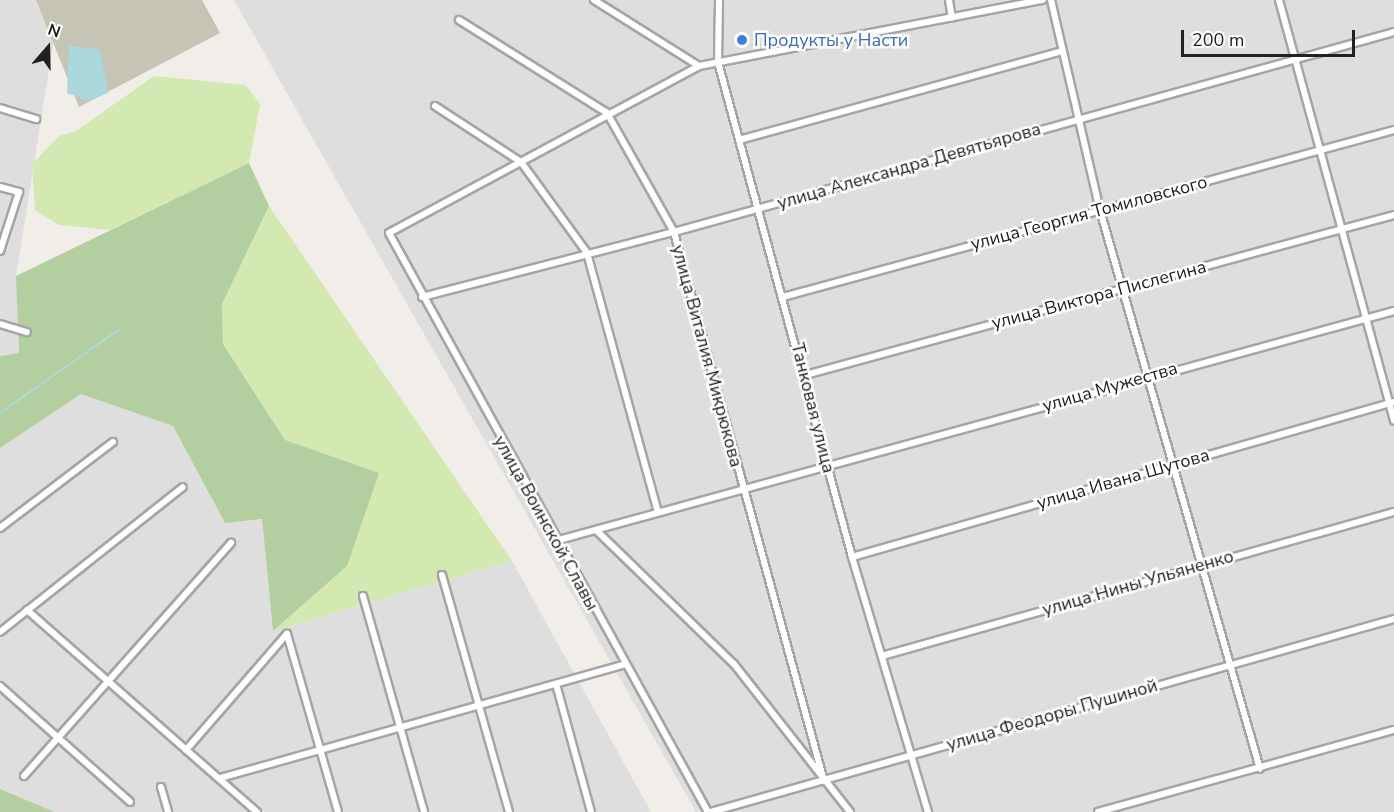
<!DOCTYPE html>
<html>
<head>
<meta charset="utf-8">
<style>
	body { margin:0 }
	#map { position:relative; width:1394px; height:812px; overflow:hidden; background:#f1ede9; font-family:"Nunito Sans",sans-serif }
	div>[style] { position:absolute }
	.residential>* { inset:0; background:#dfdedf }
	.construction>* { inset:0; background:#c6c4b4 }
	.grass>* { inset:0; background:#d3e9b1 }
	.forest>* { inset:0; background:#b3cf9f }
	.water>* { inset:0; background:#abd8dd }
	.stream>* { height:1.5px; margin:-0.75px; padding:0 0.75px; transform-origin:0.75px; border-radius:0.75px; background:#abd8dd }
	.roads { filter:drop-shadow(2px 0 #a5a5a5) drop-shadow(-2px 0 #a5a5a5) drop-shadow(0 2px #a5a5a5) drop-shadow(0 -2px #a5a5a5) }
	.minor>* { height:6px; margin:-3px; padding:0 3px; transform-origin:3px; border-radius:3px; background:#fff }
	.dots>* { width:16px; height:16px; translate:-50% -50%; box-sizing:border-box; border:3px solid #fff; border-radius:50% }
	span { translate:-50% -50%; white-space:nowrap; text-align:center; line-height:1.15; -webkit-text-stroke:5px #fff; paint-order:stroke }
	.shop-label { font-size:18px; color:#366cbe }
	.left { translate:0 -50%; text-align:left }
	.street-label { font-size:18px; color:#212121 }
	.north { position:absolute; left:18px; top:18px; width:60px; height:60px; -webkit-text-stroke:4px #fff; paint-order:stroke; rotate:20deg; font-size:16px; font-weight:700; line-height:24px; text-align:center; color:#212121 }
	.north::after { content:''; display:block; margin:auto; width:21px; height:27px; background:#212121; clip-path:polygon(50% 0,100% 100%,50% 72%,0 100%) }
	.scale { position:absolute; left:1181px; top:30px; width:174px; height:27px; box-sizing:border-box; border:3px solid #212121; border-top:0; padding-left:8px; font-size:18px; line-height:21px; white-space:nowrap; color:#212121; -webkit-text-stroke:4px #fff; paint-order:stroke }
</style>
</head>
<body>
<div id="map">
	<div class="residential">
		<div style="clip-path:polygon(0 0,36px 0,54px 39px,16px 276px,19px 353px,0 356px)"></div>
		<div style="clip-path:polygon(234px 0,1394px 0,1394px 812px,696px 812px)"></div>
		<div style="clip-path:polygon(81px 394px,173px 426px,225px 523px,262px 519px,273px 631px,512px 561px,651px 812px,55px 812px,0 789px,0 448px)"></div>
	</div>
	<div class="construction">
		<div style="clip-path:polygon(36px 0,202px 0,220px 33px,79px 107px)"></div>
	</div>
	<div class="grass">
		<div style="clip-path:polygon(154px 76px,246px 85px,260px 104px,249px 163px,110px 230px,59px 225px,35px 210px,32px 164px,59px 136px,76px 131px)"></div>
		<div style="clip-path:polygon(269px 206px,512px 561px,273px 631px,347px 566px,285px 440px,223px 344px,222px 304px)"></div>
	</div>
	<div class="forest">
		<div style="clip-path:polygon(249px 163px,269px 206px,222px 304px,223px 344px,285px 440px,379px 473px,347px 566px,273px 631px,262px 519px,225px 523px,173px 426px,81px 394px,0 448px,0 356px,19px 353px,16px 276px)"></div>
		<div style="clip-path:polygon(0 789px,55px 812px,0 812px)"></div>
	</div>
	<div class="water">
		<div style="clip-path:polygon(69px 46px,100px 49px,108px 93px,89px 101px,67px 93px)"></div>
	</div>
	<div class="stream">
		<div style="left:0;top:413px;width:146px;rotate:-35deg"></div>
	</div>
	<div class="roads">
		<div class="minor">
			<div style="left:594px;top:0;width:124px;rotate:32.2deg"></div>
			<div style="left:699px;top:66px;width:350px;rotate:-10.9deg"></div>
			<div style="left:719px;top:0;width:62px;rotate:90.9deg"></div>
			<div style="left:718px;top:62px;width:513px;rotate:74.85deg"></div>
			<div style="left:852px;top:557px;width:266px;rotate:73.4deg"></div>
			<div style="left:949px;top:0;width:18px;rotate:81deg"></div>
			<div style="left:1051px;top:0;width:216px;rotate:76.9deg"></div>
			<div style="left:1100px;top:210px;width:581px;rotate:74.03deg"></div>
			<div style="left:1279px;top:0;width:436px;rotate:74.7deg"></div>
			<div style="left:459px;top:20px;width:175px;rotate:32.1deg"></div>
			<div style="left:607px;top:113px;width:137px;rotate:60.6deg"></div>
			<div style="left:674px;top:232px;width:569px;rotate:74.72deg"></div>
			<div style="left:699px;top:66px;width:352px;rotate:151.7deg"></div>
			<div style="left:389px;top:233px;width:661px;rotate:61.15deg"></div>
			<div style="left:435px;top:106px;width:103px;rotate:33.1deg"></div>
			<div style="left:521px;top:162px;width:112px;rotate:54deg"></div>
			<div style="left:587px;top:253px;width:269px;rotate:74.7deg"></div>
			<div style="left:0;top:108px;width:38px;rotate:17deg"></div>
			<div style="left:739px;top:140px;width:335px;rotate:-15.4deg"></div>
			<div style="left:0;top:187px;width:20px;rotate:15deg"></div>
			<div style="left:19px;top:192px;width:62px;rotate:107.9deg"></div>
			<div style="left:422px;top:297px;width:260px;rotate:-14.5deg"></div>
			<div style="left:674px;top:232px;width:747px;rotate:-15.52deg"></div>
			<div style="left:783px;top:297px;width:633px;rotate:-15.29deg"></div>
			<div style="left:0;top:324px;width:28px;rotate:17deg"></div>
			<div style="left:805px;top:375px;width:610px;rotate:-15.2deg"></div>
			<div style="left:0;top:528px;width:142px;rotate:-37.3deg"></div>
			<div style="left:596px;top:530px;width:192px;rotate:44.2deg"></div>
			<div style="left:734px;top:664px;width:188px;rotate:51.9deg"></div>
			<div style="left:555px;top:541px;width:870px;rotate:-15.33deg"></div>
			<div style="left:852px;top:557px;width:564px;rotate:-15.96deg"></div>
			<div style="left:442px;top:575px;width:246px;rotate:74.2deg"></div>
			<div style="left:363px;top:596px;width:224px;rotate:74.2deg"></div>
			<div style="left:27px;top:610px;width:306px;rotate:41.3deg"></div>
			<div style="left:0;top:632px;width:233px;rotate:-38.4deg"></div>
			<div style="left:287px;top:634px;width:185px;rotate:74deg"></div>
			<div style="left:882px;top:656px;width:532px;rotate:-15.71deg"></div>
			<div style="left:556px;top:684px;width:133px;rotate:74.7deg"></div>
			<div style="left:0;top:686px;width:174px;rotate:41.7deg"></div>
			<div style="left:186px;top:750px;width:154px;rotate:-49deg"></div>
			<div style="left:24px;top:776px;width:312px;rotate:-48.4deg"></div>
			<div style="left:220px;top:778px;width:421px;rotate:-15.7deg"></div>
			<div style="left:161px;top:787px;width:26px;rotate:74deg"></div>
			<div style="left:711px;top:812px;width:710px;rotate:-15.78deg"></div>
			<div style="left:1098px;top:812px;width:307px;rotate:-15.5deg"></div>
		</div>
	</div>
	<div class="dots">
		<div style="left:742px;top:40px;background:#3f7fe0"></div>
	</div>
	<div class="shop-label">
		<span class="left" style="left:754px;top:40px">Продукты у Насти</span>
	</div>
	<div class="street-label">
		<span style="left:909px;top:166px;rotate:-16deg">улица Александра Девятьярова</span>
		<span style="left:1089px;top:213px;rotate:-15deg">улица Георгия Томиловского</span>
		<span style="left:1099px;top:295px;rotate:-15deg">улица Виктора Пислегина</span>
		<span style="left:707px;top:356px;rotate:75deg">улица Виталия Микрюкова</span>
		<span style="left:1110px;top:387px;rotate:-16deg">улица Мужества</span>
		<span style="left:813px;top:408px;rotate:76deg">Танковая улица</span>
		<span style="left:1123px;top:479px;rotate:-16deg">улица Ивана Шутова</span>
		<span style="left:546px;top:523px;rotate:61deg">улица Воинской Славы</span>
		<span style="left:1138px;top:583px;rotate:-16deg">улица Нины Ульяненко</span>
		<span style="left:1052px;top:715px;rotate:-16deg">улица Феодоры Пушиной</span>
	</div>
	<div class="north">N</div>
	<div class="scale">200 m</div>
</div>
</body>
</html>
